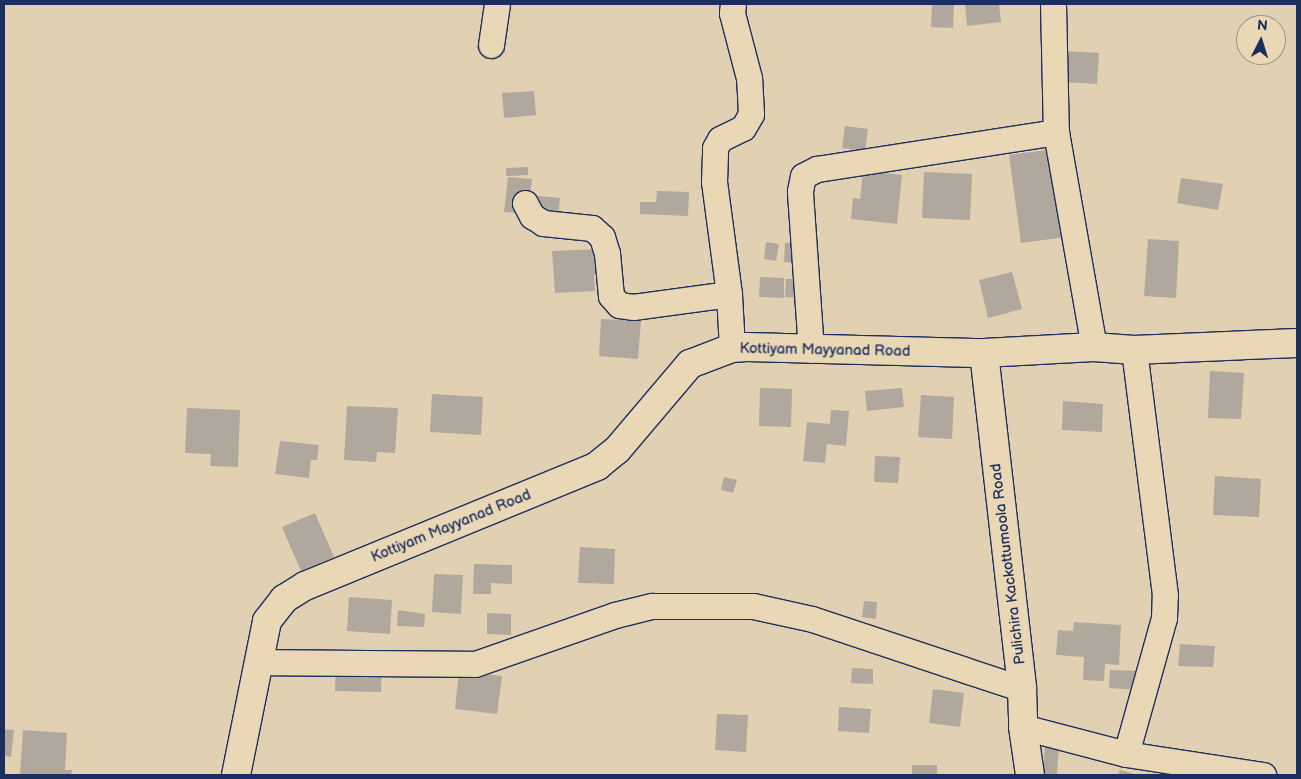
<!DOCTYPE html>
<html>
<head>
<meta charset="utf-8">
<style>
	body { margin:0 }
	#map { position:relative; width:1301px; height:779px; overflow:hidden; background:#e1d0b2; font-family:"Balsamiq Sans",sans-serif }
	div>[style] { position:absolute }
	.building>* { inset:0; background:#b0a89d }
	.roads { filter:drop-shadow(1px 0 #1b2f5e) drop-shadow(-1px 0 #1b2f5e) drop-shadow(0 1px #1b2f5e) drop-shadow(0 -1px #1b2f5e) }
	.street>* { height:25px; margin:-12.5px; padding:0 12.5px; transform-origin:12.5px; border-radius:12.5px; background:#e9d7b5 }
	.secondary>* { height:28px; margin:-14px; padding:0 14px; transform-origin:14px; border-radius:14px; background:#e9d7b5 }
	span { translate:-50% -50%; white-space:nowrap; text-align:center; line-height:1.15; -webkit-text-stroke:4.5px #e9d7b5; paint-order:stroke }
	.street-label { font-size:15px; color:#1b2f5e }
	.frame { position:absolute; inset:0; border:5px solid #1b2f5e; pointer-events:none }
	.north { position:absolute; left:1236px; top:15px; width:50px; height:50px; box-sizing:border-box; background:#e9d7b5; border:1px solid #979492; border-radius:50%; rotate:5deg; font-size:14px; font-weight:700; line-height:20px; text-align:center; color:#1b2f5e }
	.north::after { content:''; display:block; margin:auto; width:18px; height:22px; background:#1b2f5e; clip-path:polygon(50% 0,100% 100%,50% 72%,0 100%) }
</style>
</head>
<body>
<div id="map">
	<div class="building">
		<div style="clip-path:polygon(932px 4px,954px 4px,953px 28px,931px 27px)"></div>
		<div style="clip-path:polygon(965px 4px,999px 4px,1001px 22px,967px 26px)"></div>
		<div style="clip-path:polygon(1064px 51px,1099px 53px,1097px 84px,1062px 82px)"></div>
		<div style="clip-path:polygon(534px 91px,536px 115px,504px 118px,502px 93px)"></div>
		<div style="clip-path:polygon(845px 126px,868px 129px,865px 151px,842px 148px)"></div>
		<div style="clip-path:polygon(1054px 149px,1066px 237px,1021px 243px,1009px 155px)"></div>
		<div style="clip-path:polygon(528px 167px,528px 175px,506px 176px,506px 168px)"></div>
		<div style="clip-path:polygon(863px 171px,902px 175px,897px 224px,851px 219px,853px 198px,860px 199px)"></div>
		<div style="clip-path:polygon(924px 172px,972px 174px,970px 220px,922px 218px)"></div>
		<div style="clip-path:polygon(508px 177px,532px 179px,530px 195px,560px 198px,558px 217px,504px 212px)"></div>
		<div style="clip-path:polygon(1181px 178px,1223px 184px,1218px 210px,1177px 203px)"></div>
		<div style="clip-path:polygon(657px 191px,689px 192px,688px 216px,640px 214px,640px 202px,656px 202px)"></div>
		<div style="clip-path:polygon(1148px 239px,1179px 241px,1176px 298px,1144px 296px)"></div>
		<div style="clip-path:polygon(766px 242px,779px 244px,776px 261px,764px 259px)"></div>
		<div style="clip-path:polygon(785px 243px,799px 243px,798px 263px,784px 262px)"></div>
		<div style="clip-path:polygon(603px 249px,604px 273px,594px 274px,595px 291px,555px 293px,552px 251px)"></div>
		<div style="clip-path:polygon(1012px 272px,1022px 309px,988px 318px,979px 280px)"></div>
		<div style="clip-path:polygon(760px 277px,784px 278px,784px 298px,759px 297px)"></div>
		<div style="clip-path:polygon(786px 279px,802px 279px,801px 298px,785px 297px)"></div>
		<div style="clip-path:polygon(601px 319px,641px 321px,638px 359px,599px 356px)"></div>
		<div style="clip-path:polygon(1210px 371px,1244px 373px,1241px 419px,1208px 418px)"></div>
		<div style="clip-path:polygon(760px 388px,792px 389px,791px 427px,759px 426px)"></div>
		<div style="clip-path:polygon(902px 388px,904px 407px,867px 411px,865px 391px)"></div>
		<div style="clip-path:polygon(432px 394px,483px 397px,481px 435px,430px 432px)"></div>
		<div style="clip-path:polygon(921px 395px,954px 397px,952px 439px,918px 437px)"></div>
		<div style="clip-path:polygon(1063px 401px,1103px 404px,1102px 432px,1062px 430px)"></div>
		<div style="clip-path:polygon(347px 406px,398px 408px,395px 453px,377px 452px,376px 462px,344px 460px)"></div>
		<div style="clip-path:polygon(187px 408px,240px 410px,238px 467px,210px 466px,211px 454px,185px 453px)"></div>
		<div style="clip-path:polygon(831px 410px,849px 411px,846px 446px,827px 444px,825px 463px,803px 461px,807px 422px,830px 424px)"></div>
		<div style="clip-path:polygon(280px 441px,319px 445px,317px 460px,311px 460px,309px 478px,275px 474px)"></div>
		<div style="clip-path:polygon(875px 456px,900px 457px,898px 483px,874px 482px)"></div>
		<div style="clip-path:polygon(1215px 476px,1261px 479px,1259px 517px,1213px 515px)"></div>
		<div style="clip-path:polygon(724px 477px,737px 480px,733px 493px,721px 490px)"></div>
		<div style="clip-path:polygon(315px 513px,334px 557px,301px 571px,282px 527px)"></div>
		<div style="clip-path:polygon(580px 547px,615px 549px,614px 584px,578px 583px)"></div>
		<div style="clip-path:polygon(474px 564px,512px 565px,512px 584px,491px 583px,491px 594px,473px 594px)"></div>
		<div style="clip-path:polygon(434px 574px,463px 575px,461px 614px,432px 612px)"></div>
		<div style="clip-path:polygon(349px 597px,392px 600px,390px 634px,347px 631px)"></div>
		<div style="clip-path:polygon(864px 601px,877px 602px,876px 619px,862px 617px)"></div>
		<div style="clip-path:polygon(398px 610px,425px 614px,424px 627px,397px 626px)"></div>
		<div style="clip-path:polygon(487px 613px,511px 614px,511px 635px,487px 634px)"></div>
		<div style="clip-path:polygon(1074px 622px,1121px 625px,1119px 665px,1105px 664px,1104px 681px,1083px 680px,1084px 657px,1056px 655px,1058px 630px,1073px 631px)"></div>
		<div style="clip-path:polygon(1180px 644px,1215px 646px,1213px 667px,1178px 666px)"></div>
		<div style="clip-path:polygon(336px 658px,382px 660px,381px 692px,335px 691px)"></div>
		<div style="clip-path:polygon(852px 668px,873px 669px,873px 684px,851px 683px)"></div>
		<div style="clip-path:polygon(1110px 670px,1141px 671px,1140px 690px,1109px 688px)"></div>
		<div style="clip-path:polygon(459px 671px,502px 676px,497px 714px,455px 709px)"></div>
		<div style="clip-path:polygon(933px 689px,964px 693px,960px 727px,929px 723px)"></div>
		<div style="clip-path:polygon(839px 707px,871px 709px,869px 733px,838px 731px)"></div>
		<div style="clip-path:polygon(717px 714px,748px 715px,746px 752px,715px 750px)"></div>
		<div style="clip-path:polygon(4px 729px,14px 730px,11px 757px,4px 756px)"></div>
		<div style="clip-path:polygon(23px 730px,67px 733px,65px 770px,72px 770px,71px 775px,20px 775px)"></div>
		<div style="clip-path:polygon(1045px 744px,1059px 744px,1057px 775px,1043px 775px)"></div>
		<div style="clip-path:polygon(912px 765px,937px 765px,937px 775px,912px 775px)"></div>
		<div style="clip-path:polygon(1120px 770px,1135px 774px,1134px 775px,1118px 775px)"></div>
	</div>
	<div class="roads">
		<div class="street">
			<div style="left:1053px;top:4px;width:128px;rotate:88.7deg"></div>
			<div style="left:1056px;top:132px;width:218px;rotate:80deg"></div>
			<div style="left:491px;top:45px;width:41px;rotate:-81.7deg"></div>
			<div style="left:525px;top:203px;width:15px;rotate:62deg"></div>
			<div style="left:532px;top:216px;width:13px;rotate:32deg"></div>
			<div style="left:543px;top:223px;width:49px;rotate:5.8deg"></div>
			<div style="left:592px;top:228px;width:13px;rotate:42deg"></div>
			<div style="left:602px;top:237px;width:17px;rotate:73deg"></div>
			<div style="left:607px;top:253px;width:43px;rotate:84.7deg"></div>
			<div style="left:611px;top:296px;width:12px;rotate:48deg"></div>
			<div style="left:619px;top:305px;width:14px;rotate:8deg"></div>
			<div style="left:633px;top:307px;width:97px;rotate:-7.7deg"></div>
			<div style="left:732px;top:348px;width:54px;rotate:-93.2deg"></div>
			<div style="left:729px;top:294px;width:113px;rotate:-97.6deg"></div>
			<div style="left:714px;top:182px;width:34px;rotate:-88deg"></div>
			<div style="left:715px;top:148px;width:10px;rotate:-61deg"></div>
			<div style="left:720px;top:139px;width:25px;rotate:-26deg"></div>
			<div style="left:743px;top:128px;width:16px;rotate:-60deg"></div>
			<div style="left:751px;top:114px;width:36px;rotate:-93deg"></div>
			<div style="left:749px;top:78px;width:67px;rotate:-104.7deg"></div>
			<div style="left:732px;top:13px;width:9px;rotate:-84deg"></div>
			<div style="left:811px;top:350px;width:159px;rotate:-94deg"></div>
			<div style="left:800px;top:191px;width:15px;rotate:-79deg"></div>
			<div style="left:803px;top:176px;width:16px;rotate:-27deg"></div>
			<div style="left:817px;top:169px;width:242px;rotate:-8.8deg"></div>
			<div style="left:258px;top:662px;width:217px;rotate:0.5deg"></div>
			<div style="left:475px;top:664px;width:148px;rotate:-19.3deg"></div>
			<div style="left:615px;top:615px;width:38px;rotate:-14deg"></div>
			<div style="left:652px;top:606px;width:101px"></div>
			<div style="left:753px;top:606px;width:60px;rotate:12.4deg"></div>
			<div style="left:812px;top:619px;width:221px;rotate:18.4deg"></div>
			<div style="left:1023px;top:727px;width:106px;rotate:14.7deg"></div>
			<div style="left:1126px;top:754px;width:139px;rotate:8.7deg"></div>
			<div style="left:1126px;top:754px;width:141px;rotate:-74.4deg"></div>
			<div style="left:1164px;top:618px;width:23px;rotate:-88deg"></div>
			<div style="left:1165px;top:595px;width:247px;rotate:-97.2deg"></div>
		</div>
		<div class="secondary">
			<div style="left:984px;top:353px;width:338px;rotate:83.5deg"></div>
			<div style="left:1022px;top:689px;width:38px;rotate:88deg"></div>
			<div style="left:1023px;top:727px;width:49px;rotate:81.7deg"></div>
			<div style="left:236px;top:775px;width:157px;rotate:-78.6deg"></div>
			<div style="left:267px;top:621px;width:28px;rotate:-52deg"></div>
			<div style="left:284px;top:599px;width:25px;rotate:-32deg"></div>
			<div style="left:305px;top:586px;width:316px;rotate:-22.3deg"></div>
			<div style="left:597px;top:466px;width:26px;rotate:-39deg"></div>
			<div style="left:617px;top:450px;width:113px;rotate:-49.7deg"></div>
			<div style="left:690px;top:364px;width:45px;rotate:-20.9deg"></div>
			<div style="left:732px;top:348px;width:15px;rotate:-4deg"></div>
			<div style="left:747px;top:347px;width:237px;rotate:1.5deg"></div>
			<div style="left:984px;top:353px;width:110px;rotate:-3.1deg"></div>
			<div style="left:1094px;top:347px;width:40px;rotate:4.3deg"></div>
			<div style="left:1134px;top:350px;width:163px;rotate:-2.5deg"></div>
		</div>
	</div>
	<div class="street-label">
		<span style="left:825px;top:350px;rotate:1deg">Kottiyam Mayyanad Road</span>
		<span style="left:451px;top:526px;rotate:-22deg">Kottiyam Mayyanad Road</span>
		<span style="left:1008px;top:564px;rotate:-97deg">Pulichira Kackottumoola Road</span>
	</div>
	<div class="frame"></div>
	<div class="north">N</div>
</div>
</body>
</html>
